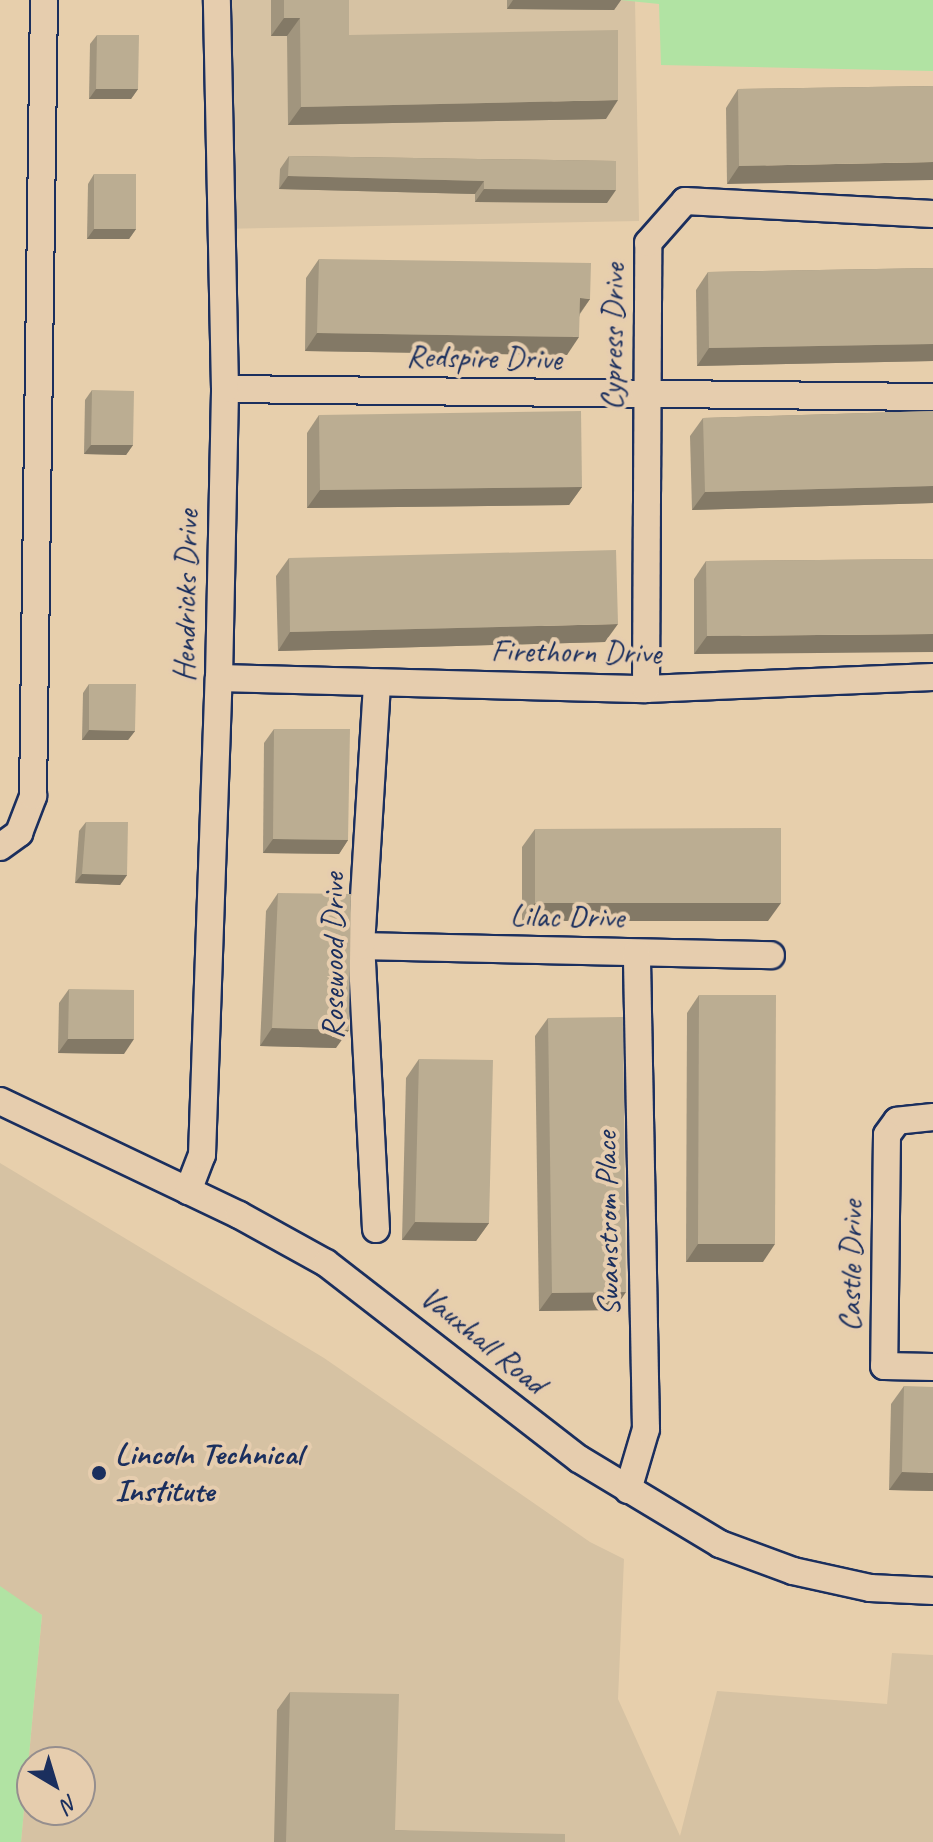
<!DOCTYPE html>
<html>
<head>
<meta charset="utf-8">
<style>
	body { margin:0 }
	#map { position:relative; width:933px; height:1842px; overflow:hidden; background:#e7cfac; font-family:Caveat,sans-serif }
	div>[style] { position:absolute }
	.built>* { inset:0; background:#d6c2a3 }
	.green>* { inset:0; background:#b1e3a3 }
	.roads { filter:drop-shadow(2px 0 #1b2f5e) drop-shadow(-2px 0 #1b2f5e) drop-shadow(0 2px #1b2f5e) drop-shadow(0 -2px #1b2f5e) }
	.minor>* { height:26px; margin:-13px; padding:0 13px; transform-origin:13px; border-radius:13px; background:#e6cdae }
	.wall>* { inset:0; background:#a1957e }
	.shaded-wall>* { inset:0; background:#837966 }
	.building>* { inset:0; background:#bbad92 }
	.dots>* { width:22px; height:22px; translate:-50% -50%; box-sizing:border-box; border:4px solid #e6cdae; border-radius:50% }
	span { translate:-50% -50%; white-space:nowrap; text-align:center; line-height:1.15; -webkit-text-stroke:8px #e6cdae; paint-order:stroke }
	.street-label { font-size:32px; color:#1b2f5e }
	.poi-label { font-size:32px; color:#1b2f5e; font-weight:700 }
	.left { translate:0 -50%; text-align:left }
	.north { position:absolute; left:16px; top:1746px; width:80px; height:80px; box-sizing:border-box; background:#e6cdae; border:2px solid #958e8e; border-radius:50%; rotate:142deg; font-size:22px; font-weight:700; line-height:32px; text-align:center; color:#1b2f5e }
	.north::after { content:''; display:block; margin:auto; width:28px; height:36px; background:#1b2f5e; clip-path:polygon(50% 0,100% 100%,50% 72%,0 100%) }
</style>
</head>
<body>
<div id="map">
	<div class="built">
		<div style="clip-path:polygon(215px 0,635px 0,639px 221px,218px 229px)"></div>
		<div style="clip-path:polygon(evenodd,0 1163px,324px 1358px,590px 1542px,624px 1559px,618px 1699px,680px 1836px,717px 1691px,887px 1704px,892px 1653px,933px 1655px,933px 1842px,21px 1842px,42px 1615px,0 1588px,0 1163px,32px 1762px,80px 1762px,80px 1810px,32px 1810px,32px 1762px)"></div>
	</div>
	<div class="green">
		<div style="clip-path:polygon(620px 0,933px 0,933px 71px,661px 65px,659px 4px)"></div>
		<div style="clip-path:polygon(0 1586px,42px 1615px,21px 1842px,0 1842px)"></div>
	</div>
	<div class="roads">
		<div class="minor">
			<div style="left:225px;top:389px;width:708px;rotate:0.65deg"></div>
			<div style="left:219px;top:678px;width:427px;rotate:1.5deg"></div>
			<div style="left:646px;top:689px;width:287px;rotate:-2.4deg"></div>
			<div style="left:646px;top:689px;width:446px;rotate:-89.7deg"></div>
			<div style="left:648px;top:243px;width:56px;rotate:-48.6deg"></div>
			<div style="left:685px;top:201px;width:248px;rotate:3deg"></div>
			<div style="left:0;top:847px;width:24px;rotate:-36deg"></div>
			<div style="left:19px;top:833px;width:40px;rotate:-69deg"></div>
			<div style="left:33px;top:796px;width:796px;rotate:-89.21deg"></div>
			<div style="left:361px;top:946px;width:410px;rotate:1.3deg"></div>
			<div style="left:0;top:1101px;width:265px;rotate:25.5deg"></div>
			<div style="left:239px;top:1215px;width:99px;rotate:28.9deg"></div>
			<div style="left:326px;top:1263px;width:320px;rotate:37.8deg"></div>
			<div style="left:579px;top:1459px;width:165px;rotate:31.1deg"></div>
			<div style="left:720px;top:1544px;width:78px;rotate:20.3deg"></div>
			<div style="left:793px;top:1571px;width:79px;rotate:12.4deg"></div>
			<div style="left:870px;top:1588px;width:63px;rotate:2.7deg"></div>
			<div style="left:933px;top:1117px;width:36px;rotate:174deg"></div>
			<div style="left:897px;top:1121px;width:17px;rotate:126deg"></div>
			<div style="left:887px;top:1135px;width:231px;rotate:90.7deg"></div>
			<div style="left:884px;top:1366px;width:49px;rotate:1.2deg"></div>
			<div style="left:188px;top:1191px;width:39px;rotate:-69deg"></div>
			<div style="left:202px;top:1155px;width:477px;rotate:-88deg"></div>
			<div style="left:219px;top:678px;width:289px;rotate:-88.8deg"></div>
			<div style="left:225px;top:389px;width:389px;rotate:-91.2deg"></div>
			<div style="left:376px;top:1229px;width:283px;rotate:-93deg"></div>
			<div style="left:361px;top:946px;width:264px;rotate:-86.5deg"></div>
			<div style="left:628px;top:1490px;width:64px;rotate:-73.6deg"></div>
			<div style="left:646px;top:1429px;width:476px;rotate:-91.1deg"></div>
		</div>
	</div>
	<div class="wall">
		<div style="clip-path:polygon(271px 0,349px 0,349px 35px,606px 119px,288px 125px,287px 36px,271px 36px)"></div>
		<div style="clip-path:polygon(507px 0,621px 0,614px 10px,507px 9px)"></div>
		<div style="clip-path:polygon(97px 35px,138px 89px,131px 99px,89px 99px,90px 44px)"></div>
		<div style="clip-path:polygon(933px 86px,727px 184px,726px 108px,738px 89px)"></div>
		<div style="clip-path:polygon(289px 156px,616px 161px,607px 203px,475px 202px,475px 194px,279px 189px,280px 169px)"></div>
		<div style="clip-path:polygon(94px 174px,136px 229px,129px 239px,87px 239px,88px 184px)"></div>
		<div style="clip-path:polygon(319px 259px,590px 299px,580px 314px,567px 355px,305px 351px,306px 278px)"></div>
		<div style="clip-path:polygon(933px 268px,933px 361px,697px 366px,696px 290px,708px 272px)"></div>
		<div style="clip-path:polygon(92px 390px,133px 445px,126px 455px,84px 454px,85px 400px)"></div>
		<div style="clip-path:polygon(933px 411px,933px 503px,692px 510px,690px 436px,703px 418px)"></div>
		<div style="clip-path:polygon(319px 415px,582px 487px,569px 505px,307px 508px,307px 433px)"></div>
		<div style="clip-path:polygon(289px 558px,605px 642px,278px 651px,276px 576px)"></div>
		<div style="clip-path:polygon(933px 559px,694px 654px,694px 579px,706px 561px)"></div>
		<div style="clip-path:polygon(89px 684px,135px 731px,128px 740px,82px 740px,83px 693px)"></div>
		<div style="clip-path:polygon(274px 729px,348px 840px,339px 854px,263px 853px,264px 743px)"></div>
		<div style="clip-path:polygon(86px 822px,127px 875px,120px 885px,75px 883px,79px 831px)"></div>
		<div style="clip-path:polygon(535px 829px,768px 921px,522px 921px,522px 847px)"></div>
		<div style="clip-path:polygon(278px 893px,336px 1048px,260px 1046px,266px 911px)"></div>
		<div style="clip-path:polygon(69px 989px,124px 1054px,58px 1053px,59px 1003px)"></div>
		<div style="clip-path:polygon(699px 995px,763px 1262px,686px 1262px,687px 1013px)"></div>
		<div style="clip-path:polygon(548px 1018px,614px 1310px,539px 1311px,535px 1036px)"></div>
		<div style="clip-path:polygon(419px 1059px,489px 1223px,476px 1241px,402px 1240px,406px 1078px)"></div>
		<div style="clip-path:polygon(904px 1386px,933px 1491px,889px 1490px,891px 1404px)"></div>
		<div style="clip-path:polygon(290px 1692px,395px 1830px,565px 1842px,274px 1842px,277px 1710px)"></div>
	</div>
	<div class="shaded-wall">
		<div style="clip-path:polygon(513px 0,621px 0,614px 10px,507px 9px)"></div>
		<div style="clip-path:polygon(284px 18px,300px 18px,287px 36px,271px 36px)"></div>
		<div style="clip-path:polygon(96px 89px,138px 89px,131px 99px,89px 99px)"></div>
		<div style="clip-path:polygon(618px 100px,606px 119px,288px 125px,301px 107px)"></div>
		<div style="clip-path:polygon(933px 162px,933px 180px,727px 184px,739px 166px)"></div>
		<div style="clip-path:polygon(288px 176px,484px 181px,475px 194px,279px 189px)"></div>
		<div style="clip-path:polygon(484px 189px,616px 190px,607px 203px,475px 202px)"></div>
		<div style="clip-path:polygon(94px 229px,136px 229px,129px 239px,87px 239px)"></div>
		<div style="clip-path:polygon(580px 298px,590px 299px,577px 317px)"></div>
		<div style="clip-path:polygon(317px 333px,579px 337px,567px 355px,305px 351px)"></div>
		<div style="clip-path:polygon(933px 344px,933px 361px,697px 366px,709px 348px)"></div>
		<div style="clip-path:polygon(91px 445px,133px 445px,126px 455px,84px 454px)"></div>
		<div style="clip-path:polygon(933px 486px,933px 503px,692px 510px,705px 492px)"></div>
		<div style="clip-path:polygon(582px 487px,569px 505px,307px 508px,320px 490px)"></div>
		<div style="clip-path:polygon(618px 624px,605px 642px,278px 651px,290px 632px)"></div>
		<div style="clip-path:polygon(933px 634px,933px 652px,694px 654px,707px 636px)"></div>
		<div style="clip-path:polygon(89px 730px,135px 731px,128px 740px,82px 740px)"></div>
		<div style="clip-path:polygon(273px 839px,348px 840px,339px 854px,263px 853px)"></div>
		<div style="clip-path:polygon(82px 874px,127px 875px,120px 885px,75px 883px)"></div>
		<div style="clip-path:polygon(535px 903px,781px 903px,768px 921px,522px 921px)"></div>
		<div style="clip-path:polygon(272px 1028px,349px 1030px,336px 1048px,260px 1046px)"></div>
		<div style="clip-path:polygon(68px 1039px,134px 1039px,124px 1054px,58px 1053px)"></div>
		<div style="clip-path:polygon(415px 1222px,489px 1223px,476px 1241px,402px 1240px)"></div>
		<div style="clip-path:polygon(698px 1244px,775px 1244px,763px 1262px,686px 1262px)"></div>
		<div style="clip-path:polygon(626px 1292px,614px 1310px,539px 1311px,552px 1293px)"></div>
		<div style="clip-path:polygon(902px 1472px,933px 1473px,933px 1491px,889px 1490px)"></div>
	</div>
	<div class="building">
		<div style="clip-path:polygon(284px 0,349px 0,349px 35px,618px 30px,618px 100px,301px 107px,300px 18px,284px 18px)"></div>
		<div style="clip-path:polygon(97px 35px,139px 35px,138px 89px,96px 89px)"></div>
		<div style="clip-path:polygon(933px 86px,933px 162px,739px 166px,738px 89px)"></div>
		<div style="clip-path:polygon(289px 156px,616px 161px,616px 190px,484px 189px,484px 181px,288px 176px)"></div>
		<div style="clip-path:polygon(94px 174px,136px 174px,136px 229px,94px 229px)"></div>
		<div style="clip-path:polygon(319px 259px,591px 263px,590px 299px,580px 298px,579px 337px,317px 333px)"></div>
		<div style="clip-path:polygon(933px 268px,933px 344px,709px 348px,708px 272px)"></div>
		<div style="clip-path:polygon(92px 390px,134px 391px,133px 445px,91px 445px)"></div>
		<div style="clip-path:polygon(581px 411px,582px 487px,320px 490px,319px 415px)"></div>
		<div style="clip-path:polygon(933px 411px,933px 486px,705px 492px,703px 418px)"></div>
		<div style="clip-path:polygon(616px 550px,618px 624px,290px 632px,289px 558px)"></div>
		<div style="clip-path:polygon(933px 559px,933px 634px,707px 636px,706px 561px)"></div>
		<div style="clip-path:polygon(89px 684px,136px 684px,135px 731px,89px 730px)"></div>
		<div style="clip-path:polygon(274px 729px,350px 729px,348px 840px,273px 839px)"></div>
		<div style="clip-path:polygon(86px 822px,128px 822px,127px 875px,82px 874px)"></div>
		<div style="clip-path:polygon(781px 828px,781px 903px,535px 903px,535px 829px)"></div>
		<div style="clip-path:polygon(278px 893px,351px 894px,349px 1030px,272px 1028px)"></div>
		<div style="clip-path:polygon(69px 989px,134px 990px,134px 1039px,68px 1039px)"></div>
		<div style="clip-path:polygon(699px 995px,776px 995px,775px 1244px,698px 1244px)"></div>
		<div style="clip-path:polygon(623px 1017px,626px 1292px,552px 1293px,548px 1018px)"></div>
		<div style="clip-path:polygon(419px 1059px,493px 1060px,489px 1223px,415px 1222px)"></div>
		<div style="clip-path:polygon(904px 1386px,933px 1387px,933px 1473px,902px 1472px)"></div>
		<div style="clip-path:polygon(290px 1692px,399px 1694px,395px 1830px,565px 1834px,565px 1842px,286px 1842px)"></div>
	</div>
	<div class="dots">
		<div style="left:99px;top:1473px;background:#1b2f5e"></div>
	</div>
	<div class="street-label">
		<span style="left:613px;top:337px;rotate:-89deg">Cypress Drive</span>
		<span style="left:484px;top:358px;rotate:1deg">Redspire Drive</span>
		<span style="left:186px;top:596px;rotate:-89deg">Hendricks Drive</span>
		<span style="left:576px;top:652px;rotate:1deg">Firethorn Drive</span>
		<span style="left:567px;top:917px;rotate:1deg">Lilac Drive</span>
		<span style="left:333px;top:956px;rotate:-90deg">Rosewood Drive</span>
		<span style="left:608px;top:1224px;rotate:-91deg">Swanstrom Place</span>
		<span style="left:851px;top:1266px;rotate:-89deg">Castle Drive</span>
		<span style="left:483px;top:1340px;rotate:39deg">Vauxhall Road</span>
	</div>
	<div class="poi-label">
		<span class="left" style="left:115px;top:1473px">Lincoln Technical<br>Institute</span>
	</div>
	<div class="north">N</div>
</div>
</body>
</html>
